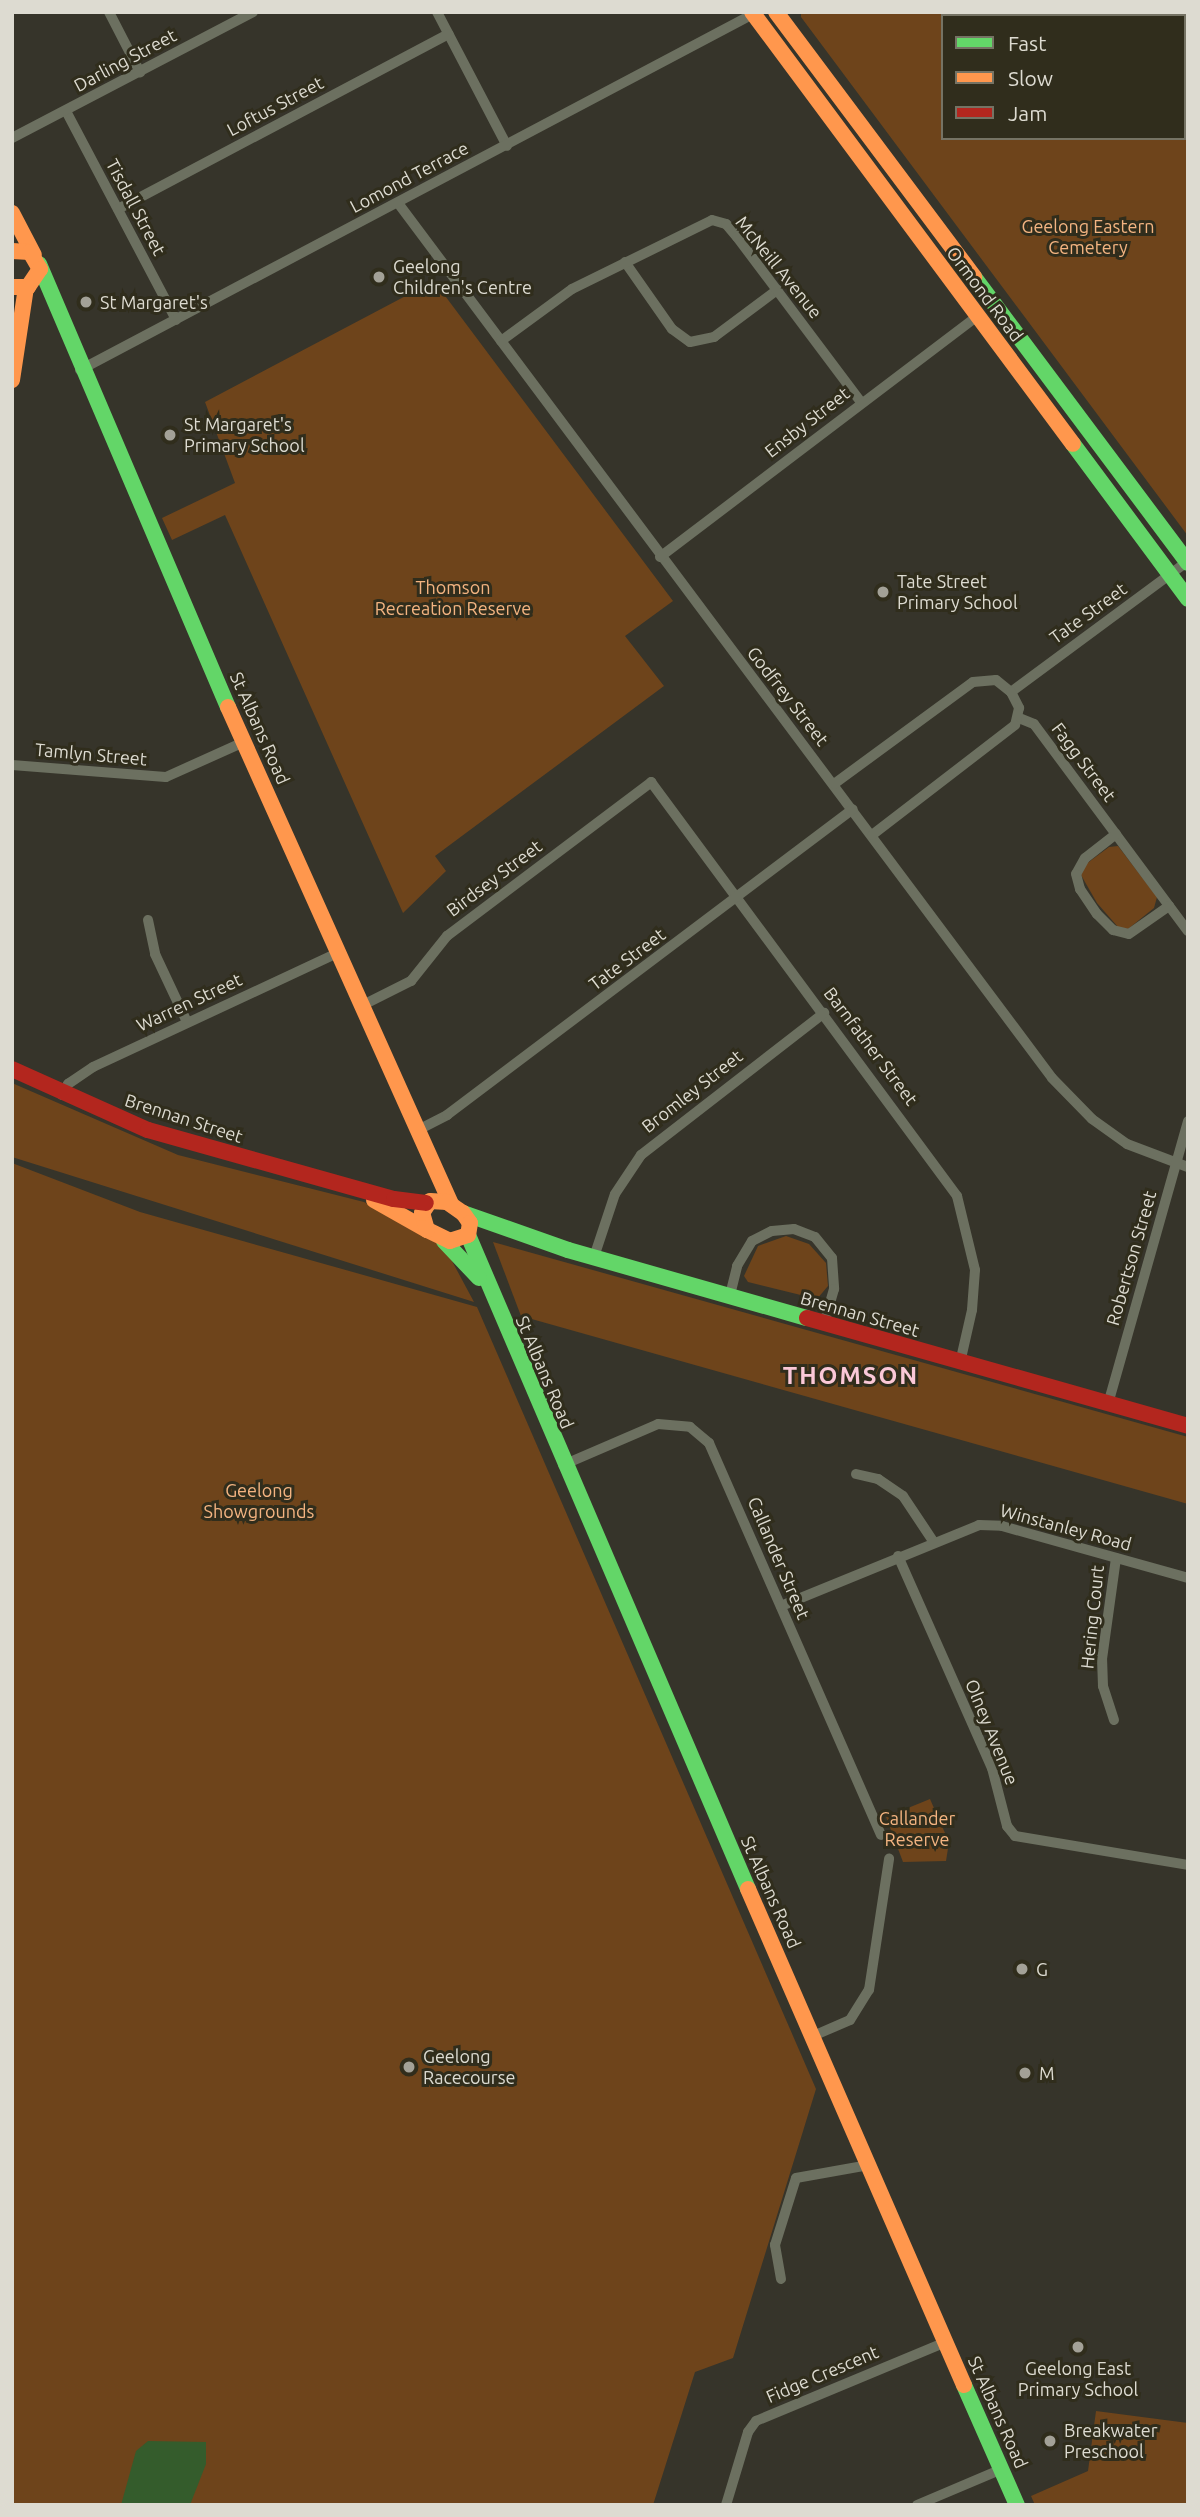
<!DOCTYPE html>
<html>
<head>
<meta charset="utf-8">
<style>
	body { margin:0 }
	#map { position:relative; width:1200px; height:2517px; overflow:hidden; background:#36342a; font-family:Ubuntu,sans-serif }
	div>[style] { position:absolute }
	.green>* { inset:0; background:#6e441b }
	.water>* { inset:0; background:#345c2c }
	.street>* { height:10px; margin:-5px; padding:0 5px; transform-origin:5px; border-radius:5px; background:#6c7060 }
	.fast>* { height:16px; margin:-8px; padding:0 8px; transform-origin:8px; border-radius:8px; background:#63d668 }
	.slow>* { height:16px; margin:-8px; padding:0 8px; transform-origin:8px; border-radius:8px; background:#ff974d }
	.jam>* { height:16px; margin:-8px; padding:0 8px; transform-origin:8px; border-radius:8px; background:#b3261e }
	.dots>* { width:19px; height:19px; translate:-50% -50%; box-sizing:border-box; border:4px solid #302d1c; border-radius:50% }
	span { translate:-50% -50%; white-space:nowrap; text-align:center; line-height:1.15; -webkit-text-stroke:6px #302d1c; paint-order:stroke }
	.street-label { font-size:18px; color:#dddbd1 }
	.park-label { font-size:18px; color:#f4b481 }
	.poi-label { font-size:18px; color:#dddbd1 }
	.left { translate:0 -50%; text-align:left }
	.district-label { font-size:24px; color:#fac8d7; font-weight:700; letter-spacing:2px }
	.frame { position:absolute; inset:0; border:14px solid #dddbd1; pointer-events:none }
	.legend { position:absolute; left:941px; top:14px; width:245px; height:126px; box-sizing:border-box; background:#302d1c; border:2px solid #757364; margin:0; padding:9px 12px; list-style:none; font-size:21px; color:#dddbd1 }
	.legend li { display:flex; align-items:center; gap:14px; height:35px }
	.legend b { width:35px; border:2px solid #757364 }
</style>
</head>
<body>
<div id="map">
	<div class="green">
		<div style="clip-path:polygon(evenodd,801px 12px,1188px 12px,1188px 536px,801px 17px,801px 12px,943px 16px,1184px 16px,1184px 138px,943px 138px,943px 16px)"></div>
		<div style="clip-path:polygon(434px 281px,673px 601px,625px 636px,664px 686px,435px 856px,446px 871px,403px 913px,225px 515px,172px 540px,162px 518px,235px 483px,205px 402px)"></div>
		<div style="clip-path:polygon(1118px 846px,1157px 897px,1154px 908px,1128px 929px,1118px 927px,1097px 903px,1081px 875px,1082px 867px,1109px 847px)"></div>
		<div style="clip-path:polygon(12px 1083px,178px 1155px,364px 1202px,445px 1248px,474px 1302px,12px 1157px)"></div>
		<div style="clip-path:polygon(12px 1163px,140px 1212px,477px 1307px,816px 2089px,733px 2358px,695px 2372px,653px 2505px,12px 2505px)"></div>
		<div style="clip-path:polygon(786px 1236px,809px 1244px,826px 1263px,828px 1286px,817px 1299px,748px 1282px,744px 1276px,758px 1246px)"></div>
		<div style="clip-path:polygon(493px 1242px,1188px 1437px,1188px 1504px,521px 1316px)"></div>
		<div style="clip-path:polygon(930px 1799px,949px 1842px,946px 1861px,903px 1862px,886px 1817px)"></div>
		<div style="clip-path:polygon(1096px 2411px,1188px 2423px,1188px 2505px,1035px 2505px,1031px 2496px,1088px 2471px)"></div>
	</div>
	<div class="water">
		<div style="clip-path:polygon(148px 2441px,206px 2442px,206px 2464px,190px 2505px,121px 2505px,136px 2451px)"></div>
	</div>
	<div class="street">
		<div style="left:109px;top:12px;width:68px;rotate:62.7deg"></div>
		<div style="left:437px;top:12px;width:151px;rotate:62.4deg"></div>
		<div style="left:66px;top:111px;width:236px;rotate:62.2deg"></div>
		<div style="left:12px;top:138px;width:272px;rotate:-27.6deg"></div>
		<div style="left:398px;top:203px;width:1092px;rotate:53.22deg"></div>
		<div style="left:1052px;top:1078px;width:57px;rotate:45.7deg"></div>
		<div style="left:1092px;top:1119px;width:43px;rotate:35.5deg"></div>
		<div style="left:1127px;top:1144px;width:65px;rotate:20.7deg"></div>
		<div style="left:118px;top:209px;width:374px;rotate:-27.9deg"></div>
		<div style="left:625px;top:262px;width:82px;rotate:55deg"></div>
		<div style="left:672px;top:329px;width:22px;rotate:36deg"></div>
		<div style="left:690px;top:342px;width:25px;rotate:-12deg"></div>
		<div style="left:714px;top:337px;width:79px;rotate:-36.7deg"></div>
		<div style="left:501px;top:341px;width:88px;rotate:-36.2deg"></div>
		<div style="left:572px;top:289px;width:156px;rotate:-26.2deg"></div>
		<div style="left:712px;top:220px;width:15px;rotate:16deg"></div>
		<div style="left:726px;top:224px;width:17px;rotate:50deg"></div>
		<div style="left:737px;top:237px;width:206px;rotate:53.1deg"></div>
		<div style="left:80px;top:370px;width:766px;rotate:-27.87deg"></div>
		<div style="left:660px;top:557px;width:398px;rotate:-37.2deg"></div>
		<div style="left:1011px;top:692px;width:219px;rotate:-36.5deg"></div>
		<div style="left:1019px;top:718px;width:16px;rotate:22deg"></div>
		<div style="left:1034px;top:724px;width:258px;rotate:53.4deg"></div>
		<div style="left:12px;top:765px;width:154px;rotate:4.5deg"></div>
		<div style="left:166px;top:777px;width:85px;rotate:-24.2deg"></div>
		<div style="left:834px;top:784px;width:172px;rotate:-36.3deg"></div>
		<div style="left:973px;top:682px;width:23px;rotate:-5deg"></div>
		<div style="left:996px;top:680px;width:19px;rotate:39deg"></div>
		<div style="left:1011px;top:692px;width:18px;rotate:63deg"></div>
		<div style="left:1019px;top:708px;width:17px;rotate:103deg"></div>
		<div style="left:1015px;top:725px;width:180px;rotate:142.4deg"></div>
		<div style="left:1116px;top:834px;width:39px;rotate:142deg"></div>
		<div style="left:1085px;top:858px;width:18px;rotate:119deg"></div>
		<div style="left:1076px;top:874px;width:16px;rotate:75deg"></div>
		<div style="left:1080px;top:889px;width:30px;rotate:56deg"></div>
		<div style="left:1097px;top:914px;width:23px;rotate:45deg"></div>
		<div style="left:1113px;top:930px;width:16px;rotate:14deg"></div>
		<div style="left:1129px;top:934px;width:49px;rotate:-35deg"></div>
		<div style="left:148px;top:920px;width:35px;rotate:78deg"></div>
		<div style="left:155px;top:954px;width:75px;rotate:64.8deg"></div>
		<div style="left:363px;top:1005px;width:54px;rotate:-26.6deg"></div>
		<div style="left:411px;top:981px;width:58px;rotate:-51.3deg"></div>
		<div style="left:447px;top:936px;width:256px;rotate:-37deg"></div>
		<div style="left:651px;top:782px;width:515px;rotate:53.53deg"></div>
		<div style="left:957px;top:1196px;width:76px;rotate:76.3deg"></div>
		<div style="left:975px;top:1270px;width:40px;rotate:94.3deg"></div>
		<div style="left:972px;top:1310px;width:54px;rotate:102.8deg"></div>
		<div style="left:62px;top:1095px;width:13px;rotate:-61deg"></div>
		<div style="left:68px;top:1084px;width:30px;rotate:-34deg"></div>
		<div style="left:93px;top:1067px;width:272px;rotate:-25deg"></div>
		<div style="left:418px;top:1130px;width:33px;rotate:-27deg"></div>
		<div style="left:447px;top:1115px;width:508px;rotate:-37.01deg"></div>
		<div style="left:594px;top:1257px;width:66px;rotate:-71.6deg"></div>
		<div style="left:615px;top:1194px;width:47px;rotate:-56.3deg"></div>
		<div style="left:641px;top:1155px;width:232px;rotate:-37.8deg"></div>
		<div style="left:730px;top:1295px;width:30px;rotate:-76deg"></div>
		<div style="left:737px;top:1266px;width:29px;rotate:-59deg"></div>
		<div style="left:752px;top:1241px;width:22px;rotate:-27deg"></div>
		<div style="left:772px;top:1231px;width:22px;rotate:-5deg"></div>
		<div style="left:794px;top:1229px;width:22px;rotate:21deg"></div>
		<div style="left:815px;top:1237px;width:27px;rotate:51deg"></div>
		<div style="left:832px;top:1258px;width:31px;rotate:86deg"></div>
		<div style="left:834px;top:1289px;width:36px;rotate:106deg"></div>
		<div style="left:1108px;top:1404px;width:294px;rotate:-74.2deg"></div>
		<div style="left:563px;top:1465px;width:103px;rotate:-23.3deg"></div>
		<div style="left:658px;top:1424px;width:32px;rotate:5deg"></div>
		<div style="left:690px;top:1427px;width:25px;rotate:40deg"></div>
		<div style="left:709px;top:1443px;width:428px;rotate:66.3deg"></div>
		<div style="left:856px;top:1474px;width:23px;rotate:13deg"></div>
		<div style="left:878px;top:1479px;width:30px;rotate:34deg"></div>
		<div style="left:903px;top:1496px;width:54px;rotate:56.3deg"></div>
		<div style="left:898px;top:1556px;width:232px;rotate:66.1deg"></div>
		<div style="left:992px;top:1768px;width:60px;rotate:75.5deg"></div>
		<div style="left:1007px;top:1826px;width:13px;rotate:51deg"></div>
		<div style="left:1015px;top:1836px;width:175px;rotate:9.5deg"></div>
		<div style="left:781px;top:1606px;width:214px;rotate:-22.2deg"></div>
		<div style="left:979px;top:1525px;width:23px;rotate:2deg"></div>
		<div style="left:1002px;top:1526px;width:193px;rotate:15.6deg"></div>
		<div style="left:1114px;top:1720px;width:36px;rotate:-108deg"></div>
		<div style="left:1103px;top:1686px;width:27px;rotate:-92deg"></div>
		<div style="left:1102px;top:1659px;width:102px;rotate:-82.1deg"></div>
		<div style="left:813px;top:2036px;width:40px;rotate:-23.4deg"></div>
		<div style="left:850px;top:2020px;width:36px;rotate:-58deg"></div>
		<div style="left:869px;top:1990px;width:133px;rotate:-81.3deg"></div>
		<div style="left:781px;top:2279px;width:35px;rotate:-100deg"></div>
		<div style="left:775px;top:2245px;width:70px;rotate:-72.6deg"></div>
		<div style="left:796px;top:2178px;width:74px;rotate:-10.1deg"></div>
		<div style="left:726px;top:2505px;width:76px;rotate:-73.2deg"></div>
		<div style="left:748px;top:2432px;width:14px;rotate:-54deg"></div>
		<div style="left:756px;top:2421px;width:206px;rotate:-22.6deg"></div>
		<div style="left:917px;top:2505px;width:92px;rotate:-23deg"></div>
	</div>
	<div class="fast">
		<div style="left:39px;top:264px;width:482px;rotate:66.9deg"></div>
		<div style="left:974px;top:277px;width:357px;rotate:53.2deg"></div>
		<div style="left:1073px;top:444px;width:193px;rotate:53.4deg"></div>
		<div style="left:463px;top:1213px;width:111px;rotate:19.4deg"></div>
		<div style="left:568px;top:1250px;width:248px;rotate:15.9deg"></div>
		<div style="left:468px;top:1235px;width:711px;rotate:66.82deg"></div>
		<div style="left:444px;top:1241px;width:51px;rotate:46.6deg"></div>
		<div style="left:964px;top:2385px;width:131px;rotate:66.2deg"></div>
	</div>
	<div class="slow">
		<div style="left:752px;top:12px;width:538px;rotate:53.39deg"></div>
		<div style="left:776px;top:12px;width:331px;rotate:53.2deg"></div>
		<div style="left:12px;top:213px;width:47px;rotate:62.4deg"></div>
		<div style="left:12px;top:251px;width:18px;rotate:3deg"></div>
		<div style="left:30px;top:252px;width:20px;rotate:60deg"></div>
		<div style="left:40px;top:269px;width:22px;rotate:124deg"></div>
		<div style="left:28px;top:287px;width:16px;rotate:180deg"></div>
		<div style="left:12px;top:380px;width:94px;rotate:-81.4deg"></div>
		<div style="left:228px;top:707px;width:545px;rotate:65.83deg"></div>
		<div style="left:374px;top:1200px;width:61px;rotate:29.5deg"></div>
		<div style="left:430px;top:1201px;width:17px;rotate:3deg"></div>
		<div style="left:447px;top:1202px;width:19px;rotate:35deg"></div>
		<div style="left:463px;top:1213px;width:12px;rotate:55deg"></div>
		<div style="left:470px;top:1223px;width:12px;rotate:99deg"></div>
		<div style="left:468px;top:1235px;width:19px;rotate:162deg"></div>
		<div style="left:450px;top:1241px;width:25px;rotate:-154deg"></div>
		<div style="left:427px;top:1230px;width:18px;rotate:-106deg"></div>
		<div style="left:422px;top:1213px;width:14px;rotate:-56deg"></div>
		<div style="left:748px;top:1889px;width:541px;rotate:66.47deg"></div>
	</div>
	<div class="jam">
		<div style="left:12px;top:1069px;width:149px;rotate:24.2deg"></div>
		<div style="left:148px;top:1130px;width:255px;rotate:15.7deg"></div>
		<div style="left:394px;top:1199px;width:32px;rotate:7deg"></div>
		<div style="left:807px;top:1318px;width:396px;rotate:15.8deg"></div>
	</div>
	<div class="dots">
		<div style="left:379px;top:277px;background:#a3a197"></div>
		<div style="left:86px;top:302px;background:#a3a197"></div>
		<div style="left:170px;top:435px;background:#a3a197"></div>
		<div style="left:883px;top:592px;background:#a3a197"></div>
		<div style="left:1022px;top:1969px;background:#a3a197"></div>
		<div style="left:409px;top:2067px;background:#a3a197"></div>
		<div style="left:1025px;top:2073px;background:#a3a197"></div>
		<div style="left:1078px;top:2347px;background:#a3a197"></div>
		<div style="left:1050px;top:2441px;background:#a3a197"></div>
	</div>
	<div class="street-label">
		<span style="left:125px;top:60px;rotate:-28deg">Darling Street</span>
		<span style="left:275px;top:106px;rotate:-28deg">Loftus Street</span>
		<span style="left:409px;top:177px;rotate:-28deg">Lomond Terrace</span>
		<span style="left:136px;top:207px;rotate:62deg">Tisdall Street</span>
		<span style="left:779px;top:267px;rotate:51deg">McNeill Avenue</span>
		<span style="left:985px;top:294px;rotate:53deg">Ormond Road</span>
		<span style="left:807px;top:422px;rotate:-38deg">Ensby Street</span>
		<span style="left:1088px;top:613px;rotate:-36deg">Tate Street</span>
		<span style="left:788px;top:696px;rotate:52deg">Godfrey Street</span>
		<span style="left:260px;top:728px;rotate:66deg">St Albans Road</span>
		<span style="left:91px;top:754px;rotate:5deg">Tamlyn Street</span>
		<span style="left:1084px;top:762px;rotate:53deg">Fagg Street</span>
		<span style="left:494px;top:878px;rotate:-37deg">Birdsey Street</span>
		<span style="left:627px;top:959px;rotate:-37deg">Tate Street</span>
		<span style="left:189px;top:1002px;rotate:-25deg">Warren Street</span>
		<span style="left:871px;top:1046px;rotate:53deg">Barnfather Street</span>
		<span style="left:692px;top:1091px;rotate:-38deg">Bromley Street</span>
		<span style="left:184px;top:1118px;rotate:18deg">Brennan Street</span>
		<span style="left:1131px;top:1258px;rotate:-74deg">Robertson Street</span>
		<span style="left:860px;top:1314px;rotate:16deg">Brennan Street</span>
		<span style="left:545px;top:1372px;rotate:67deg">St Albans Road</span>
		<span style="left:1066px;top:1527px;rotate:15deg">Winstanley Road</span>
		<span style="left:779px;top:1558px;rotate:67deg">Callander Street</span>
		<span style="left:1092px;top:1617px;rotate:-84deg">Hering Court</span>
		<span style="left:992px;top:1732px;rotate:68deg">Olney Avenue</span>
		<span style="left:771px;top:1892px;rotate:66deg">St Albans Road</span>
		<span style="left:822px;top:2374px;rotate:-23deg">Fidge Crescent</span>
		<span style="left:998px;top:2412px;rotate:66deg">St Albans Road</span>
	</div>
	<div class="park-label">
		<span style="left:1088px;top:237px">Geelong Eastern<br>Cemetery</span>
		<span style="left:453px;top:598px">Thomson<br>Recreation Reserve</span>
		<span style="left:259px;top:1501px">Geelong<br>Showgrounds</span>
		<span style="left:917px;top:1829px">Callander<br>Reserve</span>
	</div>
	<div class="poi-label">
		<span class="left" style="left:393px;top:277px">Geelong<br>Children's Centre</span>
		<span class="left" style="left:100px;top:302px">St Margaret's</span>
		<span class="left" style="left:184px;top:435px">St Margaret's<br>Primary School</span>
		<span class="left" style="left:897px;top:592px">Tate Street<br>Primary School</span>
		<span class="left" style="left:1036px;top:1969px">G</span>
		<span class="left" style="left:423px;top:2067px">Geelong<br>Racecourse</span>
		<span class="left" style="left:1039px;top:2073px">M</span>
		<span style="left:1078px;top:2379px">Geelong East<br>Primary School</span>
		<span class="left" style="left:1064px;top:2441px">Breakwater<br>Preschool</span>
	</div>
	<div class="district-label">
		<span style="left:851px;top:1376px">THOMSON</span>
	</div>
	<div class="frame"></div>
	<ul class="legend">
	<li><b style="height:9px;background:#63d668"></b>Fast</li>
	<li><b style="height:9px;background:#ff974d"></b>Slow</li>
	<li><b style="height:9px;background:#b3261e"></b>Jam</li>
	</ul>
</div>
</body>
</html>
